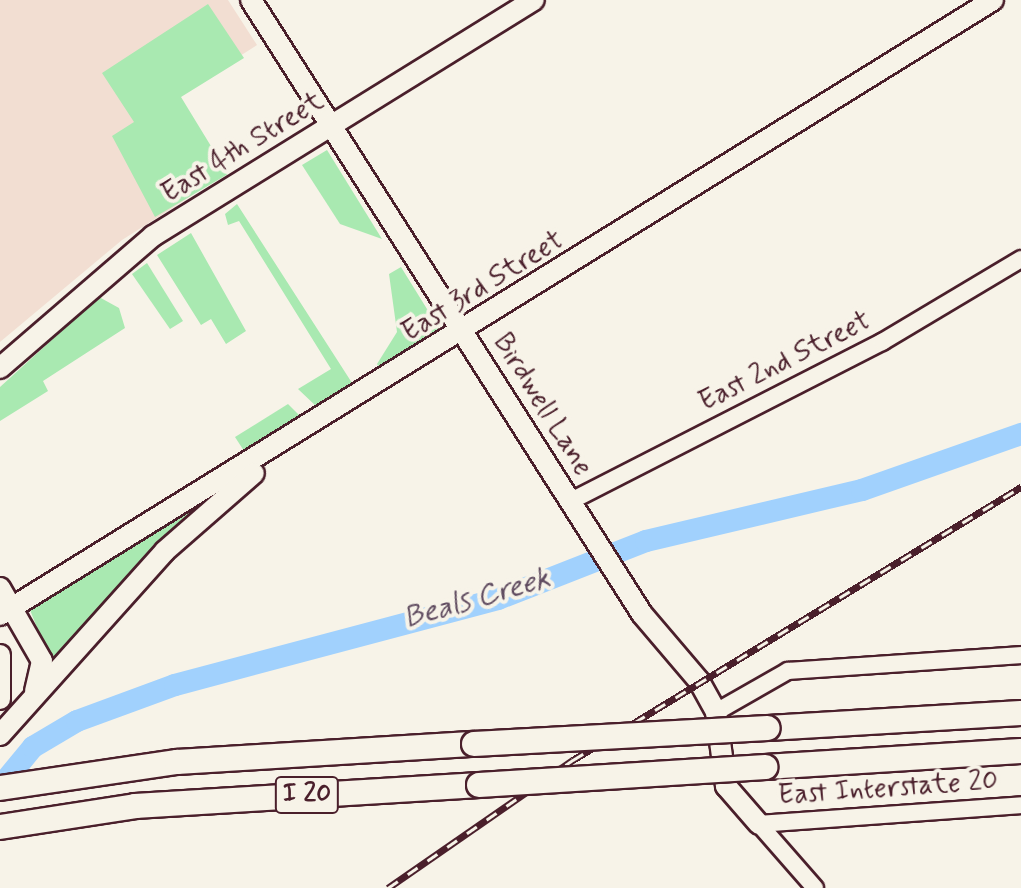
<!DOCTYPE html>
<html>
<head>
<meta charset="utf-8">
<style>
	body { margin:0 }
	#map { position:relative; width:1021px; height:888px; overflow:hidden; background:#f7f3e8; font-family:Mynerve,sans-serif }
	div>[style] { position:absolute }
	.built>* { inset:0; background:#f2ded2 }
	.green>* { inset:0; background:#a9e9b1 }
	.river>* { height:22px; margin:-11px; padding:0 11px; transform-origin:11px; border-radius:11px; background:#a1d1fd }
	.roads { filter:drop-shadow(2px 0 #4a1f2b) drop-shadow(-2px 0 #4a1f2b) drop-shadow(0 2px #4a1f2b) drop-shadow(0 -2px #4a1f2b) }
	.minor>* { height:16px; margin:-8px; padding:0 8px; transform-origin:8px; border-radius:8px; background:#f7f3e8 }
	.major>* { height:20px; margin:-10px; padding:0 10px; transform-origin:10px; border-radius:10px; background:#f7f3e8 }
	.highway>* { height:24px; margin:-12px; padding:0 12px; transform-origin:12px; border-radius:12px; background:#f7f3e8 }
	.rail>* { height:7px; margin-top:-3.5px; transform-origin:0; background:repeating-linear-gradient(90deg,#f7f3e8 0 12px,#4a1f2b 0 24px); box-sizing:border-box; border-block:2px solid #4a1f2b }
	.bridges { filter:drop-shadow(2px 0 #4a1f2b) drop-shadow(-2px 0 #4a1f2b) drop-shadow(0 2px #4a1f2b) drop-shadow(0 -2px #4a1f2b) }
	.highway-bridge>* { height:24px; margin:-12px; padding:0 12px; transform-origin:12px; border-radius:12px; background:#f7f3e8 }
	span { translate:-50% -50%; white-space:nowrap; text-align:center; line-height:1.15; -webkit-text-stroke:8px #f7f3e8; paint-order:stroke }
	.shield-label span { padding:2px 6px; background:#f7f3e8; border:2px solid; border-radius:6px; -webkit-text-stroke-width:0 }
	.shield-label { font-size:26px; color:#4a1f2b; font-weight:700 }
	.street-label { font-size:28px; color:#4a1f2b }
	.water-label { font-size:30px; color:#604c60; font-style:italic }
</style>
</head>
<body>
<div id="map">
	<div class="built">
		<div style="clip-path:polygon(0 0,228px 0,257px 45px,177px 96px,227px 173px,122px 240px,0 342px)"></div>
	</div>
	<div class="green">
		<div style="clip-path:polygon(208px 4px,244px 58px,181px 97px,228px 174px,155px 217px,112px 136px,134px 122px,102px 73px)"></div>
		<div style="clip-path:polygon(327px 150px,382px 239px,340px 224px,302px 165px)"></div>
		<div style="clip-path:polygon(237px 204px,354px 386px,317px 407px,298px 389px,331px 369px,239px 221px,228px 225px,225px 214px)"></div>
		<div style="clip-path:polygon(191px 233px,246px 331px,226px 344px,211px 319px,201px 325px,157px 255px)"></div>
		<div style="clip-path:polygon(147px 263px,183px 321px,170px 329px,132px 274px)"></div>
		<div style="clip-path:polygon(401px 267px,440px 330px,381px 370px,377px 364px,397px 332px,389px 274px)"></div>
		<div style="clip-path:polygon(99px 297px,119px 308px,125px 328px,43px 381px,48px 391px,0 421px,0 387px)"></div>
		<div style="clip-path:polygon(288px 404px,303px 419px,246px 454px,235px 437px)"></div>
		<div style="clip-path:polygon(212px 497px,52px 665px,30px 610px)"></div>
	</div>
	<div class="river">
		<div style="left:0;top:787px;width:52px;rotate:-50.5deg"></div>
		<div style="left:33px;top:747px;width:51px;rotate:-30.6deg"></div>
		<div style="left:77px;top:721px;width:104px;rotate:-20.2deg"></div>
		<div style="left:175px;top:685px;width:334px;rotate:-14.9deg"></div>
		<div style="left:498px;top:599px;width:159px;rotate:-21.4deg"></div>
		<div style="left:646px;top:541px;width:222px;rotate:-13.3deg"></div>
		<div style="left:862px;top:490px;width:169px;rotate:-19.4deg"></div>
	</div>
	<div class="roads">
		<div class="minor">
			<div style="left:569px;top:502px;width:352px;rotate:-27.1deg"></div>
			<div style="left:882px;top:342px;width:162px;rotate:-30.8deg"></div>
			<div style="left:716px;top:712px;width:83px;rotate:-29.7deg"></div>
			<div style="left:788px;top:671px;width:234px;rotate:-3.9deg"></div>
			<div style="left:759px;top:824px;width:263px;rotate:-4.1deg"></div>
			<div style="left:759px;top:824px;width:85px;rotate:48.8deg"></div>
		</div>
		<div class="major">
			<div style="left:251px;top:0;width:728px;rotate:57.51deg"></div>
			<div style="left:642px;top:614px;width:88px;rotate:49.6deg"></div>
			<div style="left:699px;top:681px;width:35px;rotate:61deg"></div>
			<div style="left:716px;top:712px;width:75px;rotate:82.3deg"></div>
			<div style="left:726px;top:786px;width:50px;rotate:49deg"></div>
			<div style="left:0;top:368px;width:202px;rotate:-40.8deg"></div>
			<div style="left:153px;top:236px;width:448px;rotate:-31.8deg"></div>
			<div style="left:0;top:588px;width:84px;rotate:60.1deg"></div>
			<div style="left:42px;top:661px;width:31px;rotate:103deg"></div>
			<div style="left:0;top:615px;width:1168px;rotate:-31.77deg"></div>
			<div style="left:0;top:655px;width:44px;rotate:90deg"></div>
			<div style="left:0;top:735px;width:247px;rotate:-48.1deg"></div>
			<div style="left:165px;top:551px;width:118px;rotate:-41.2deg"></div>
		</div>
		<div class="highway">
			<div style="left:768px;top:728px;width:253px;rotate:-3.4deg"></div>
			<div style="left:765px;top:767px;width:256px;rotate:-3.6deg"></div>
			<div style="left:0;top:788px;width:179px;rotate:-8.4deg"></div>
			<div style="left:177px;top:762px;width:298px;rotate:-3.5deg"></div>
			<div style="left:0;top:827px;width:137px;rotate:-8.8deg"></div>
			<div style="left:135px;top:806px;width:345px;rotate:-3.5deg"></div>
		</div>
	</div>
	<div class="rail">
		<div style="left:388px;top:888px;width:225px;rotate:-34.7deg"></div>
		<div style="left:573px;top:760px;width:525px;rotate:-31.36deg"></div>
	</div>
	<div class="bridges">
		<div class="highway-bridge">
			<div style="left:474px;top:744px;width:294px;rotate:-3.1deg"></div>
			<div style="left:479px;top:785px;width:287px;rotate:-3.6deg"></div>
		</div>
	</div>
	<div class="shield-label">
		<span style="left:307px;top:795px">I 20</span>
	</div>
	<div class="street-label">
		<span style="left:243px;top:148px;rotate:-32deg">East 4th Street</span>
		<span style="left:483px;top:287px;rotate:-32deg">East 3rd Street</span>
		<span style="left:785px;top:362px;rotate:-27deg">East 2nd Street</span>
		<span style="left:542px;top:405px;rotate:58deg">Birdwell Lane</span>
		<span style="left:888px;top:789px;rotate:-4deg">East Interstate 20</span>
	</div>
	<div class="water-label">
		<span style="left:477px;top:599px;rotate:-16deg">Beals Creek</span>
	</div>
</div>
</body>
</html>
